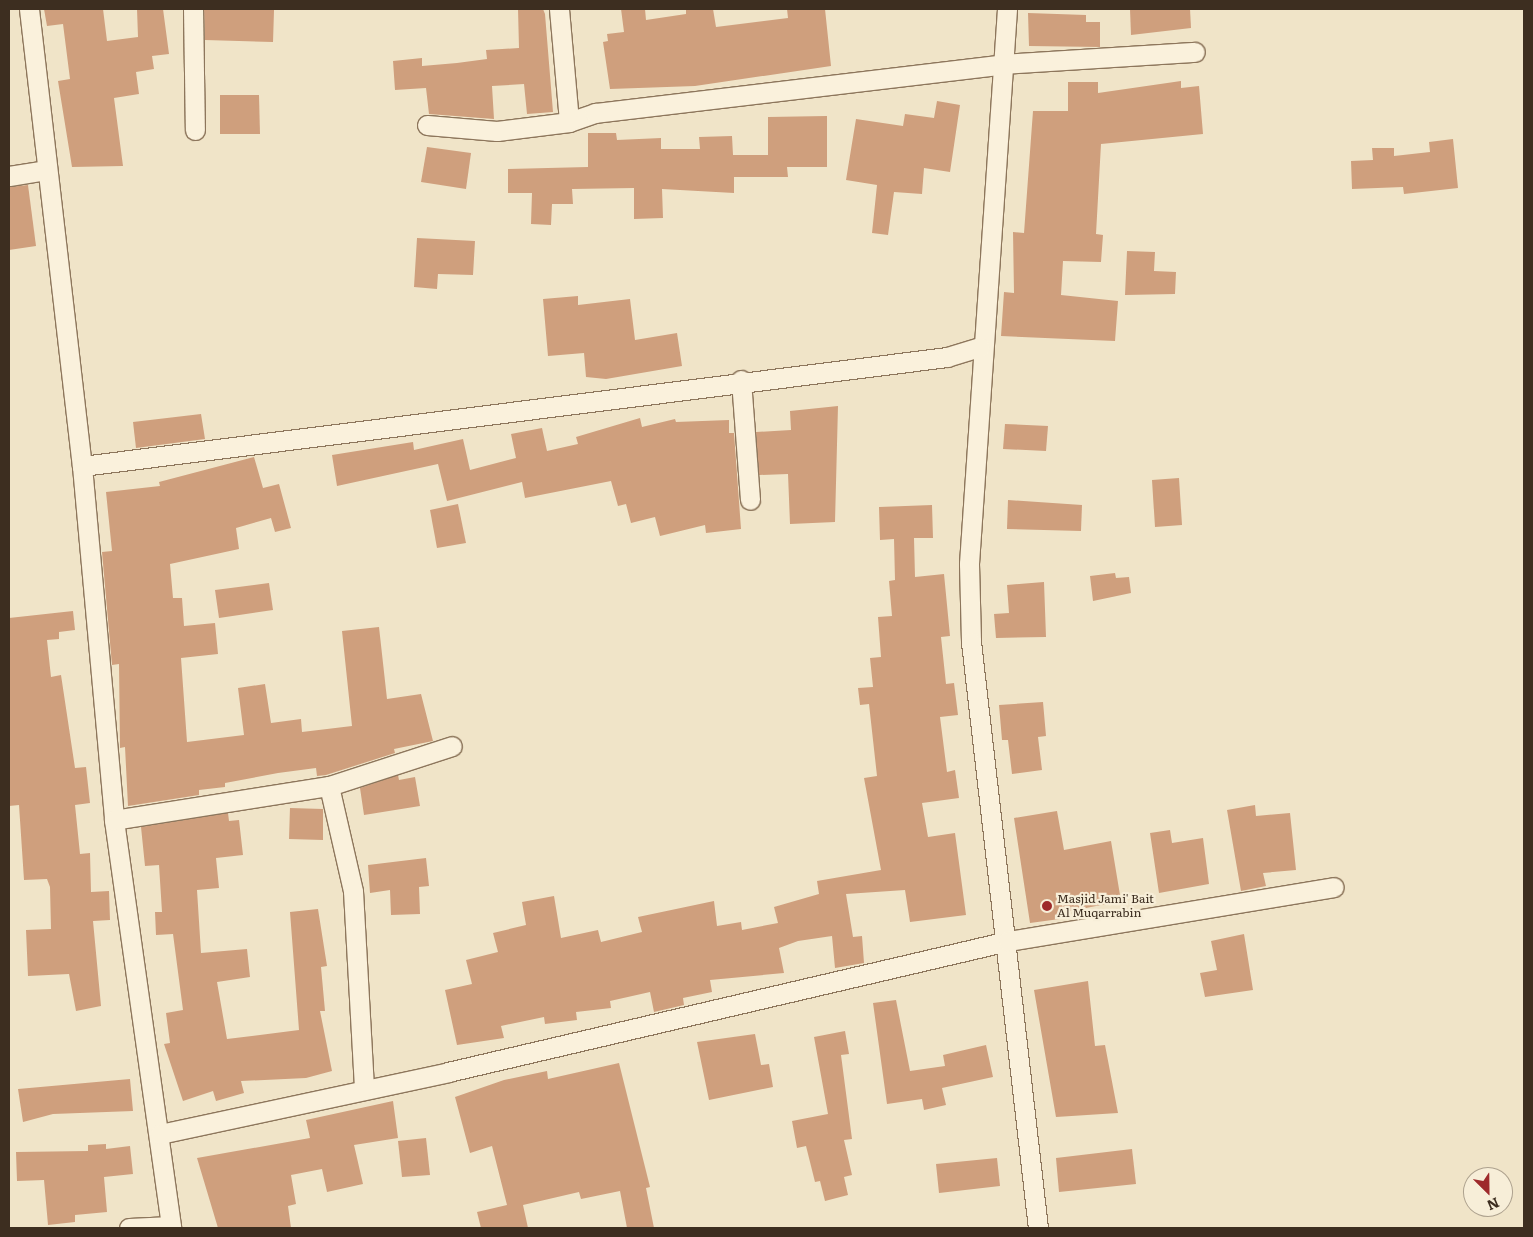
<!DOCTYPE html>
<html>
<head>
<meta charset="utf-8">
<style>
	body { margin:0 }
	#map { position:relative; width:1533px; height:1237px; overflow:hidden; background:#f0e4c8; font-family:Literata,serif }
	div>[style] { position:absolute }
	.building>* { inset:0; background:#cf9f7d }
	.roads { filter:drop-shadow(1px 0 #8d765c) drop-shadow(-1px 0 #8d765c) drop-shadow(0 1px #8d765c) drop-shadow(0 -1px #8d765c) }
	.minor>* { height:19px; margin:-9.5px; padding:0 9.5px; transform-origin:9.5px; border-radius:9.5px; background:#faf1dc }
	.dots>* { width:14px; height:14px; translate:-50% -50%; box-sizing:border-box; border:2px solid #f7eed8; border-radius:50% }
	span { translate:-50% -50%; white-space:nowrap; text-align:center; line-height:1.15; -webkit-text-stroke:4.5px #f7eed8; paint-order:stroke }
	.poi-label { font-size:12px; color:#3d2e20 }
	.left { translate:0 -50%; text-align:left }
	.frame { position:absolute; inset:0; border:10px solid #3d2e20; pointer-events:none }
	.north { position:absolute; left:1463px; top:1167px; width:50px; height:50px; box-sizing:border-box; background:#f7eed8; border:1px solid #ada18e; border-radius:50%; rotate:157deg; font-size:14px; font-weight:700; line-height:20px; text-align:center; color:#3d2e20 }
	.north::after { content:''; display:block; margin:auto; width:18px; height:22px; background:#9e2a2b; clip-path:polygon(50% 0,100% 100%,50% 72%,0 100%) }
</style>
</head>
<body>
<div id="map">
	<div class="building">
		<div style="clip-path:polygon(44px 9px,103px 9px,107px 41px,138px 37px,137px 9px,163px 9px,169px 54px,152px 56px,154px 69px,136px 72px,139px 94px,114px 98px,123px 166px,72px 167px,58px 81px,70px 79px,63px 24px,47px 26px)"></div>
		<div style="clip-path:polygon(204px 9px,274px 10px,273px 42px,205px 40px)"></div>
		<div style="clip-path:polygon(518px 9px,543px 9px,545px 14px,553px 112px,527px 114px,524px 84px,492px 86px,494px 119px,429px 114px,426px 88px,395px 90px,393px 61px,422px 58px,422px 66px,457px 63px,487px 59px,486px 50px,519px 48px)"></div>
		<div style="clip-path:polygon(621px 9px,645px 9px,646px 20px,686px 14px,686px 9px,713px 9px,716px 27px,788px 18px,787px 9px,825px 9px,831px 66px,695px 86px,610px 89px,603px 42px,608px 41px,607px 34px,624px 32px)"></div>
		<div style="clip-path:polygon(1130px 9px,1190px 9px,1191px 28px,1131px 35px)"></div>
		<div style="clip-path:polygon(1028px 13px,1086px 15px,1086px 22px,1100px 22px,1100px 47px,1029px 46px)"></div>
		<div style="clip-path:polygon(1181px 81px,1181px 88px,1199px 86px,1203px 134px,1101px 144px,1096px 234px,1103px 235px,1101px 262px,1063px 261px,1061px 295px,1118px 301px,1115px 341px,1001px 336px,1004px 292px,1014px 293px,1013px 232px,1024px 233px,1033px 111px,1068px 111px,1068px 82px,1098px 82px,1098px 93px)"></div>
		<div style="clip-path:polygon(220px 95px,259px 95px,260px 134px,220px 134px)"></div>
		<div style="clip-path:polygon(937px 101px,960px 105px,950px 172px,924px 168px,922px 194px,894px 192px,888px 235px,872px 233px,877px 185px,846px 180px,856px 119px,903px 126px,905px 114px,934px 118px)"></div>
		<div style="clip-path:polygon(827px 116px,827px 167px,787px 167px,788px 177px,734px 177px,734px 193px,662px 189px,663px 218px,634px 219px,634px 188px,572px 189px,573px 204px,552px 204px,551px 225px,531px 224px,532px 193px,508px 193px,508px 169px,588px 167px,588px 133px,616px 133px,617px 140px,661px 138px,661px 149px,700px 149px,699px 137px,732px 136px,733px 155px,768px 155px,768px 117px)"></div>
		<div style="clip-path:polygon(1453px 139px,1458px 188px,1404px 194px,1403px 187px,1352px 189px,1351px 161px,1373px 160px,1372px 148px,1394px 148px,1394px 156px,1430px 152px,1429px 142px)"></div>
		<div style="clip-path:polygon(427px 147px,471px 153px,466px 189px,421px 182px)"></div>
		<div style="clip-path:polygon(28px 185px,36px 246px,9px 250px,9px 187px)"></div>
		<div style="clip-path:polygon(417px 238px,475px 241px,473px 275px,438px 274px,437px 289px,414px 287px)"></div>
		<div style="clip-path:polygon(1127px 251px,1155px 252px,1154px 271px,1176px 272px,1175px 294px,1125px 295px)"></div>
		<div style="clip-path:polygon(578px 296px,578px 305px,630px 299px,635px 340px,677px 333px,682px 366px,606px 379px,586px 377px,584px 353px,548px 356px,543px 299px)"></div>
		<div style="clip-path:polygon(838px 406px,835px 522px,790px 524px,788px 474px,759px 475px,756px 432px,791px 430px,790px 411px)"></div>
		<div style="clip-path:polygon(201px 414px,205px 439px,136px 448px,133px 422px)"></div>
		<div style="clip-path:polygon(640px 418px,642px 427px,675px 419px,676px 422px,729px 420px,729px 433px,734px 433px,741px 529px,706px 533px,705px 525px,660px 536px,655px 517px,631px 523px,626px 504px,618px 506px,611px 481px,525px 498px,522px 482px,447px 501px,438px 464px,337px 486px,332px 455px,413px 442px,414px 450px,463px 439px,470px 470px,516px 458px,511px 434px,542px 428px,547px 451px,578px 444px,576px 437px)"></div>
		<div style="clip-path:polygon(1005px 424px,1048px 426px,1046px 451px,1003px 449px)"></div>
		<div style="clip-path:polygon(254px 457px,263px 488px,279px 484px,291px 528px,275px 532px,271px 518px,236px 528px,239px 549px,170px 564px,173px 598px,182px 598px,184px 626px,215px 623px,218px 654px,181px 658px,187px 742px,244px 735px,238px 688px,265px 684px,271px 723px,301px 719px,302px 732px,352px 726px,342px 631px,379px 627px,387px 699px,421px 694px,433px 741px,394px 749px,395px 753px,326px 775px,317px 776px,316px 768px,278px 773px,225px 783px,225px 787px,199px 790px,199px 795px,128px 806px,125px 747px,120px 748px,119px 664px,112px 665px,102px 552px,112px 551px,106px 492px,160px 486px,159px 482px)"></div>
		<div style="clip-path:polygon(1179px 478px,1182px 525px,1155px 527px,1152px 480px)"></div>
		<div style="clip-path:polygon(1008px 500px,1082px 505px,1081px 531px,1007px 529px)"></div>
		<div style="clip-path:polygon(458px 504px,466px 543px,437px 548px,430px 510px)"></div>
		<div style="clip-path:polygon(932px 505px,933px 538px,914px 538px,915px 577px,944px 574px,950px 636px,941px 637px,946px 684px,954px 683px,958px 715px,940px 717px,947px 772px,955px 770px,959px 798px,922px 803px,928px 837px,955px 833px,966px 915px,910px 922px,905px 890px,846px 894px,853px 937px,862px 936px,864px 963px,835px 968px,832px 936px,798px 941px,779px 948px,784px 973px,710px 980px,712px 992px,683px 998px,684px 1005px,654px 1012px,650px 992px,610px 1001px,611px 1008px,576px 1012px,577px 1020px,545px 1024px,544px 1017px,501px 1026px,504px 1038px,457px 1045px,445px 990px,472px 984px,466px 960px,498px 952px,493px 933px,526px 925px,522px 902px,554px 896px,561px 938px,598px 930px,601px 942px,642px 932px,638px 917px,714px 901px,717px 926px,741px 922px,742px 930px,778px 923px,774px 907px,819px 894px,817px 881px,881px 870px,864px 778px,877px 776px,869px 704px,860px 705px,858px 688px,873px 687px,870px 658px,881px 657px,878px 617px,892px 616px,889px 581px,895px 580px,894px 539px,880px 540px,879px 507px)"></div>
		<div style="clip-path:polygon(1115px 573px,1116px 578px,1129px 577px,1131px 593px,1093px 601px,1090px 576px)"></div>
		<div style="clip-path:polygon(1044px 582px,1046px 637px,996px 638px,994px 614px,1009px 613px,1007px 585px)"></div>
		<div style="clip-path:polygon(269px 583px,273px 610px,219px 618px,215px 590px)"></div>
		<div style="clip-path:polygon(73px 611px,75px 630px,59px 632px,59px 639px,47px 640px,51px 677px,61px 675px,75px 768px,86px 767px,90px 803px,75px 805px,80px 854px,90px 853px,91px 892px,109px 891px,110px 920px,93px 921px,101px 1006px,76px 1011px,69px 974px,28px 976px,26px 930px,51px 929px,50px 887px,47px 879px,24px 880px,19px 805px,9px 806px,9px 618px)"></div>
		<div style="clip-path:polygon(1043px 702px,1046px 736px,1038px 737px,1042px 770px,1012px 774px,1008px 740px,1002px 740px,999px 705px)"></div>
		<div style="clip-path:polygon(398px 775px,399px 780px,415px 777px,420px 806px,364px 815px,360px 788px)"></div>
		<div style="clip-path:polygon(1255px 805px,1256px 816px,1290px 813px,1296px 870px,1263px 873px,1266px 886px,1241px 891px,1227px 810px)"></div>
		<div style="clip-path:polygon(290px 808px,323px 809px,323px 840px,289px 839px)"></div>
		<div style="clip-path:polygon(1057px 811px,1064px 850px,1111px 841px,1121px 901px,1066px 912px,1067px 918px,1030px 923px,1014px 818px)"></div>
		<div style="clip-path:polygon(228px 813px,229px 821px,239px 820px,243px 855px,216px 858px,219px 888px,197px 890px,201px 953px,247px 949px,250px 977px,217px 982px,227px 1039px,299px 1030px,290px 912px,318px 909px,327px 966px,321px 967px,325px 1011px,320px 1011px,332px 1071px,306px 1078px,241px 1081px,244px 1093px,216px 1101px,213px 1091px,183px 1101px,164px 1044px,170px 1043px,166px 1013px,183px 1010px,173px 934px,156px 935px,155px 912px,162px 912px,159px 865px,145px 866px,141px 827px)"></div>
		<div style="clip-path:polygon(1170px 830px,1172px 843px,1203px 838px,1209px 884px,1159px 893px,1150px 833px)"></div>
		<div style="clip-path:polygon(426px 858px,429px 886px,419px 887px,420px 914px,391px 915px,390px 890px,370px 893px,368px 865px)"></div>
		<div style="clip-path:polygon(1244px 934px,1253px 990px,1205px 997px,1200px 973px,1217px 970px,1211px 941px)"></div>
		<div style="clip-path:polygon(1088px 981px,1095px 1046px,1105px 1045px,1118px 1113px,1056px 1117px,1034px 990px)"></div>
		<div style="clip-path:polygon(896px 1000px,910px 1071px,945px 1066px,943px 1055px,986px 1045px,993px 1077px,942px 1088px,946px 1105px,924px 1110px,922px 1099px,887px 1104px,873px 1003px)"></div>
		<div style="clip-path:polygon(845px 1031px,849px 1054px,841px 1055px,852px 1139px,844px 1140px,852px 1175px,844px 1177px,848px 1195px,825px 1201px,820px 1181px,815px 1182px,806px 1146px,797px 1148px,792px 1121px,828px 1114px,814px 1037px)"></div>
		<div style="clip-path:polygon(755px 1034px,761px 1065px,769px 1064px,773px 1087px,709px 1100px,697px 1042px)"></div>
		<div style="clip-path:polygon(619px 1063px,650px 1187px,646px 1188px,654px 1228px,627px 1228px,620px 1191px,581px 1199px,579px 1192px,523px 1205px,528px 1228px,481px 1228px,477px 1212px,507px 1205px,492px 1146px,470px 1153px,455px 1097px,504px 1080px,547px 1071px,548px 1079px)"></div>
		<div style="clip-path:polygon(130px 1079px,133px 1111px,53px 1114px,23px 1122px,18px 1089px)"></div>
		<div style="clip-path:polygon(393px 1101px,398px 1138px,354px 1145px,363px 1184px,327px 1192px,322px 1169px,291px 1175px,296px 1204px,288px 1206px,291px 1228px,218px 1228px,197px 1158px,310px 1138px,306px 1120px)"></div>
		<div style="clip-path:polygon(426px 1138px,430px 1175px,402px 1177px,398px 1141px)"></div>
		<div style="clip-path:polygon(106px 1144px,106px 1149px,130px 1146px,133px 1174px,104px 1177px,107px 1212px,75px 1215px,75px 1222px,48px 1225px,44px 1180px,17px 1181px,16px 1152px,88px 1151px,88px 1145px)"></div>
		<div style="clip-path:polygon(1132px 1149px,1136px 1184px,1059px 1192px,1056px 1158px)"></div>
		<div style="clip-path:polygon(997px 1158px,1000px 1186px,939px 1193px,936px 1164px)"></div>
	</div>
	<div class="roads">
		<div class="minor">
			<div style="left:29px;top:9px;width:460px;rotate:83.4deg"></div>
			<div style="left:82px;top:466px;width:355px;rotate:84.8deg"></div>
			<div style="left:114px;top:820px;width:412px;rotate:82deg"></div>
			<div style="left:193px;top:9px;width:121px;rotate:89.1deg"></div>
			<div style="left:559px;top:9px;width:113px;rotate:84.9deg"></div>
			<div style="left:569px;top:122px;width:28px;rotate:-19deg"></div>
			<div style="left:595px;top:113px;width:411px;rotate:-6.8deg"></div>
			<div style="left:1003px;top:64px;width:192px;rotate:-3.6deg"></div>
			<div style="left:1007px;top:9px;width:556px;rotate:93.92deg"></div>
			<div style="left:969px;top:564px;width:78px;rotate:88.5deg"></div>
			<div style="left:971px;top:642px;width:590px;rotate:83.48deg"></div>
			<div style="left:427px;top:125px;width:70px;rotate:4.9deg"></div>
			<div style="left:497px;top:131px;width:73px;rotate:-7.1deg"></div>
			<div style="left:9px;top:176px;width:37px;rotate:-9deg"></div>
			<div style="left:741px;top:380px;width:120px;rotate:85.7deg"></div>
			<div style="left:82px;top:466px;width:872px;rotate:-7.18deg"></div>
			<div style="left:947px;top:357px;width:34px;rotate:-17deg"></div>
			<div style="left:329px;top:786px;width:129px;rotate:-18deg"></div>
			<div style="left:114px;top:820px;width:218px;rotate:-9deg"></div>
			<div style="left:329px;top:786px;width:108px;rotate:77.1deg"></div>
			<div style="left:353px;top:891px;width:199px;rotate:86.8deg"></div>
			<div style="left:160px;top:1134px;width:295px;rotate:-12.1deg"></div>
			<div style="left:448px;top:1072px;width:575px;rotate:-13.17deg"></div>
			<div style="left:1008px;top:941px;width:330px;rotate:-9.4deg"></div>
			<div style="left:129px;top:1228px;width:42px;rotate:-2.7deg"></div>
		</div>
	</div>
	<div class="dots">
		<div style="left:1047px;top:906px;background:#9e2a2b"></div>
	</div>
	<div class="poi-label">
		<span class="left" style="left:1057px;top:906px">Masjid Jami' Bait<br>Al Muqarrabin</span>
	</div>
	<div class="frame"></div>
	<div class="north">N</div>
</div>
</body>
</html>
